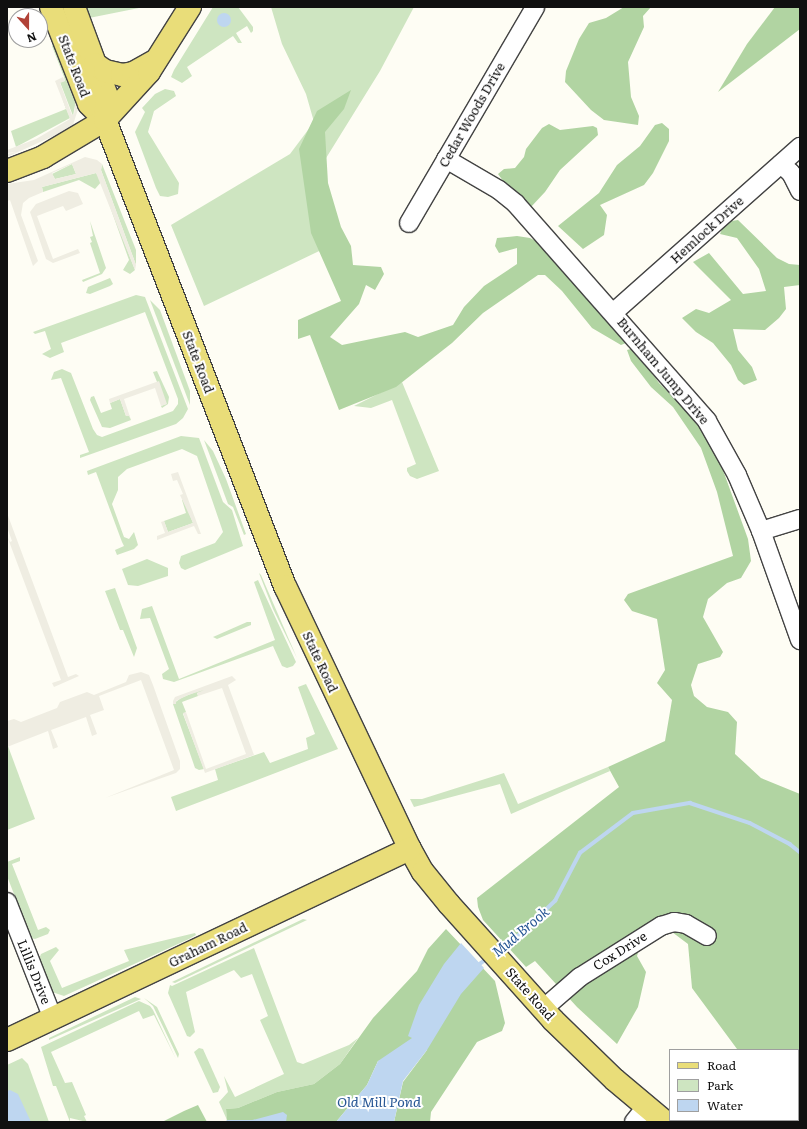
<!DOCTYPE html>
<html>
<head>
<meta charset="utf-8">
<style>
	body { margin:0 }
	#map { position:relative; width:807px; height:1129px; overflow:hidden; background:#fefdf4; font-family:Literata,serif }
	div>[style] { position:absolute }
	.green>* { inset:0; background:#cee5c1 }
	.forest>* { inset:0; background:#b1d4a2 }
	.plaza>* { inset:0; background:#efede2 }
	.water>* { inset:0; background:#bed6f0 }
	.round { border-radius:50% }
	.stream>* { height:3.5px; margin:-1.75px; padding:0 1.75px; transform-origin:1.75px; border-radius:1.75px; background:#bed6f0 }
	.roads { filter:drop-shadow(1px 0 #434343) drop-shadow(-1px 0 #434343) drop-shadow(0 1px #434343) drop-shadow(0 -1px #434343) }
	.minor>* { height:18px; margin:-9px; padding:0 9px; transform-origin:9px; border-radius:9px; background:#fff }
	.major>* { height:22px; margin:-11px; padding:0 11px; transform-origin:11px; border-radius:11px; background:#e9dd79 }
	span { translate:-50% -50%; white-space:nowrap; text-align:center; line-height:1.15; -webkit-text-stroke:4px #fff; paint-order:stroke }
	.street-label { font-size:13px; color:#101010 }
	.water-label { font-size:14px; color:#265594; font-style:italic }
	.frame { position:absolute; inset:0; border:8px solid #101010; pointer-events:none }
	.legend { position:absolute; left:669px; top:1049px; width:130px; height:72px; box-sizing:border-box; background:#fff; border:1px solid #9f9f9f; margin:0; padding:5px 7px; list-style:none; font-size:12px; color:#101010 }
	.legend li { display:flex; align-items:center; gap:8px; height:20px }
	.legend b { width:20px; border:1px solid #9f9f9f }
	.north { position:absolute; left:8px; top:8px; width:40px; height:40px; box-sizing:border-box; background:#fff; border:1px solid #9f9f9f; border-radius:50%; rotate:159deg; font-size:11px; font-weight:700; line-height:16px; text-align:center; color:#101010 }
	.north::after { content:''; display:block; margin:auto; width:14px; height:18px; background:#b14237; clip-path:polygon(50% 0,100% 100%,50% 72%,0 100%) }
</style>
</head>
<body>
<div id="map">
	<div class="green">
		<div style="clip-path:polygon(82px 7px,144px 7px,89px 18px)"></div>
		<div style="clip-path:polygon(213px 7px,238px 7px,253px 27px,253px 31px,251px 33px,247px 26px,236px 33px,242px 43px,238px 43px,233px 36px,187px 67px,192px 76px,182px 83px,171px 77px,174px 70px)"></div>
		<div style="clip-path:polygon(271px 7px,414px 7px,380px 71px,323px 163px,336px 243px,204px 306px,171px 225px,290px 154px,314px 122px,306px 94px,282px 44px)"></div>
		<div style="clip-path:polygon(54px 43px,76px 100px,73px 116px,60px 82px,65px 81px,64px 77px,52px 46px)"></div>
		<div style="clip-path:polygon(165px 89px,174px 91px,176px 96px,154px 111px,148px 132px,179px 183px,178px 194px,168px 197px,160px 196px,156px 188px,135px 132px,145px 112px,142px 108px,155px 94px)"></div>
		<div style="clip-path:polygon(61px 95px,70px 118px,16px 147px,11px 131px,66px 109px)"></div>
		<div style="clip-path:polygon(72px 164px,76px 174px,55px 179px,52px 174px)"></div>
		<div style="clip-path:polygon(102px 164px,136px 250px,136px 265px,101px 170px)"></div>
		<div style="clip-path:polygon(96px 173px,102px 181px,95px 189px,79px 180px,43px 192px,42px 187px)"></div>
		<div style="clip-path:polygon(103px 187px,135px 270px,130px 274px,123px 270px,129px 260px)"></div>
		<div style="clip-path:polygon(90px 221px,106px 268px,102px 274px,83px 282px,82px 280px,100px 273px,90px 243px,92px 242px,90px 237px,93px 236px)"></div>
		<div style="clip-path:polygon(110px 278px,113px 284px,110px 286px,90px 294px,86px 293px,88px 287px)"></div>
		<div style="clip-path:polygon(136px 295px,145px 297px,188px 409px,183px 418px,176px 424px,80px 458px,80px 455px,89px 452px,61px 378px,51px 380px,54px 372px,62px 369px,71px 373px,93px 429px,97px 435px,102px 437px,173px 411px,178px 404px,178px 399px,145px 312px,61px 343px,64px 352px,50px 358px,42px 354px,51px 349px,45px 331px,35px 334px,33px 332px)"></div>
		<div style="clip-path:polygon(150px 300px,160px 310px,190px 391px,190px 405px)"></div>
		<div style="clip-path:polygon(157px 371px,169px 397px,168px 404px,162px 408px,161px 406px,166px 404px,153px 372px)"></div>
		<div style="clip-path:polygon(402px 382px,439px 471px,417px 479px,410px 476px,407px 471px,407px 468px,416px 464px,392px 400px,371px 408px,354px 406px)"></div>
		<div style="clip-path:polygon(94px 396px,101px 413px,112px 409px,110px 403px,120px 399px,126px 416px,129px 415px,131px 420px,110px 428px,102px 427px,90px 400px,91px 397px)"></div>
		<div style="clip-path:polygon(181px 436px,199px 438px,223px 502px,232px 510px,243px 546px,185px 570px,181px 568px,179px 563px,181px 556px,215px 543px,223px 532px,197px 456px,182px 449px,127px 469px,118px 477px,118px 490px,112px 504px,124px 537px,129px 539px,134px 532px,138px 545px,134px 549px,117px 555px,115px 550px,124px 546px,122px 542px,96px 472px,88px 475px,87px 471px)"></div>
		<div style="clip-path:polygon(204px 440px,213px 451px,226px 479px,246px 534px,244px 535px,233px 507px,228px 504px)"></div>
		<div style="clip-path:polygon(182px 500px,184px 500px,193px 523px,168px 532px,164px 521px,186px 513px)"></div>
		<div style="clip-path:polygon(147px 559px,168px 568px,168px 576px,138px 586px,128px 585px,122px 569px)"></div>
		<div style="clip-path:polygon(259px 573px,261px 575px,297px 658px,273px 609px)"></div>
		<div style="clip-path:polygon(258px 580px,296px 662px,293px 666px,287px 668px,282px 666px,273px 646px,174px 682px,163px 679px,162px 674px,169px 669px,150px 618px,140px 619px,142px 609px,152px 606px,179px 679px,275px 640px,254px 582px)"></div>
		<div style="clip-path:polygon(115px 588px,137px 648px,134px 657px,123px 630px,120px 630px,105px 591px)"></div>
		<div style="clip-path:polygon(247px 622px,251px 622px,251px 625px,217px 639px,213px 637px)"></div>
		<div style="clip-path:polygon(306px 684px,338px 749px,176px 811px,171px 797px,218px 780px,215px 769px,264px 752px,270px 763px,308px 749px,306px 738px,315px 734px,298px 687px)"></div>
		<div style="clip-path:polygon(203px 689px,205px 691px,197px 693px,198px 696px,182px 702px,186px 712px,183px 714px,204px 769px,199px 770px,195px 768px,173px 704px,181px 698px)"></div>
		<div style="clip-path:polygon(8px 746px,35px 819px,7px 830px,7px 747px)"></div>
		<div style="clip-path:polygon(608px 767px,610px 771px,511px 814px,500px 784px,414px 807px,410px 799px,422px 799px,504px 773px,518px 804px)"></div>
		<div style="clip-path:polygon(20px 857px,20px 861px,12px 864px,38px 930px,46px 927px,50px 930px,48px 934px,35px 939px,31px 938px,7px 876px,7px 862px)"></div>
		<div style="clip-path:polygon(303px 919px,307px 920px,175px 983px,172px 982px)"></div>
		<div style="clip-path:polygon(195px 933px,196px 935px,189px 939px,64px 996px,52px 992px,39px 959px,41px 954px,56px 947px,59px 950px,50px 961px,62px 988px,129px 961px,124px 950px)"></div>
		<div style="clip-path:polygon(254px 948px,297px 1062px,303px 1064px,349px 1045px,358px 1038px,340px 1064px,314px 1084px,277px 1092px,238px 1108px,226px 1109px,227px 1120px,219px 1102px,228px 1092px,224px 1076px,235px 1097px,284px 1074px,260px 1020px,268px 1016px,252px 974px,241px 978px,234px 970px,186px 992px,195px 1032px,190px 1037px,187px 1036px,168px 993px,170px 985px,172px 986px)"></div>
		<div style="clip-path:polygon(135px 997px,141px 999px,49px 1040px,49px 1038px)"></div>
		<div style="clip-path:polygon(144px 998px,157px 1007px,179px 1054px,178px 1058px,153px 1006px)"></div>
		<div style="clip-path:polygon(139px 1001px,150px 1006px,153px 1010px,176px 1059px,154px 1015px,143px 1019px,139px 1011px,51px 1052px,65px 1083px,72px 1082px,86px 1115px,84px 1116px,87px 1122px,70px 1118px,70px 1122px,56px 1086px,53px 1086px,41px 1047px)"></div>
		<div style="clip-path:polygon(199px 1048px,203px 1049px,220px 1087px,218px 1092px,213px 1093px,194px 1052px)"></div>
		<div style="clip-path:polygon(22px 1058px,28px 1064px,49px 1122px,7px 1122px,7px 1065px)"></div>
	</div>
	<div class="forest">
		<div style="clip-path:polygon(624px 7px,651px 7px,643px 16px,644px 27px,628px 62px,631px 97px,639px 116px,638px 125px,604px 120px,591px 110px,565px 82px,566px 71px,579px 39px,589px 23px,606px 18px)"></div>
		<div style="clip-path:polygon(775px 7px,800px 7px,800px 29px,718px 92px,747px 44px)"></div>
		<div style="clip-path:polygon(351px 90px,344px 109px,325px 132px,328px 183px,341px 227px,351px 246px,353px 265px,381px 267px,384px 274px,375px 290px,366px 285px,359px 304px,330px 337px,342px 345px,405px 332px,418px 337px,453px 325px,464px 307px,484px 286px,517px 264px,517px 248px,499px 253px,495px 246px,497px 238px,517px 236px,530px 238px,544px 245px,626px 343px,621px 345px,592px 328px,562px 291px,545px 275px,538px 275px,483px 313px,452px 343px,396px 387px,339px 410px,310px 335px,298px 339px,298px 320px,341px 301px,311px 233px,299px 149px,317px 111px)"></div>
		<div style="clip-path:polygon(662px 123px,669px 129px,669px 141px,653px 173px,644px 185px,600px 205px,607px 215px,604px 235px,583px 249px,558px 226px,599px 193px,617px 165px,640px 146px,655px 125px)"></div>
		<div style="clip-path:polygon(549px 124px,560px 130px,593px 126px,597px 128px,598px 135px,560px 170px,545px 192px,530px 208px,509px 189px,498px 174px,504px 169px,515px 168px,524px 157px,526px 149px,542px 128px)"></div>
		<div style="clip-path:polygon(738px 220px,777px 258px,789px 264px,800px 265px,800px 285px,784px 287px,786px 309px,779px 318px,765px 330px,733px 329px,738px 350px,752px 367px,757px 380px,744px 385px,738px 380px,731px 365px,713px 343px,696px 332px,682px 318px,696px 309px,709px 313px,731px 300px,693px 262px,709px 253px,743px 294px,766px 291px,759px 269px,737px 238px,720px 234px,725px 222px)"></div>
		<div style="clip-path:polygon(634px 348px,659px 383px,692px 415px,716px 451px,748px 539px,751px 561px,741px 578px,727px 583px,708px 599px,703px 617px,723px 652px,720px 657px,698px 664px,691px 685px,694px 696px,707px 707px,728px 712px,737px 722px,735px 754px,761px 778px,800px 794px,800px 1091px,798px 1050px,737px 1049px,692px 988px,688px 944px,672px 932px,641px 944px,637px 956px,646px 972px,638px 1007px,617px 1044px,577px 1007px,535px 961px,526px 967px,483px 920px,478px 907px,477px 898px,619px 787px,608px 767px,665px 741px,672px 700px,657px 683px,665px 670px,657px 619px,632px 611px,624px 600px,628px 594px,733px 556px,717px 492px,701px 448px,673px 407px,651px 387px,631px 361px,627px 350px)"></div>
		<div style="clip-path:polygon(446px 929px,495px 981px,505px 1023px,502px 1031px,477px 1042px,431px 1112px,430px 1122px,394px 1122px,403px 1082px,427px 1050px,378px 1061px,367px 1085px,336px 1122px,227px 1122px,226px 1109px,238px 1108px,277px 1092px,314px 1084px,340px 1064px,373px 1018px,417px 971px,428px 949px)"></div>
		<div style="clip-path:polygon(198px 1105px,207px 1122px,162px 1122px,184px 1111px)"></div>
	</div>
	<div class="plaza">
		<div style="clip-path:polygon(54px 43px,79px 106px,73px 125px,76px 126px,66px 137px,58px 134px,7px 157px,7px 154px,17px 152px,7px 153px,7px 150px,36px 139px,70px 119px,55px 81px,63px 77px,65px 81px,60px 83px,72px 115px,74px 114px,76px 100px)"></div>
		<div style="clip-path:polygon(evenodd,85px 157px,97px 160px,102px 164px,101px 170px,136px 265px,135px 270px,96px 173px,42px 187px,43px 192px,29px 198px,23px 203px,21px 215px,38px 261px,33px 266px,10px 200px,7px 201px,7px 184px,34px 180px,85px 157px,72px 164px,76px 174px,55px 179px,52px 173px,72px 164px)"></div>
		<div style="clip-path:polygon(69px 191px,78px 193px,83px 204px,66px 211px,63px 206px,37px 216px,53px 259px,78px 249px,80px 253px,53px 263px,46px 259px,30px 212px,36px 204px)"></div>
		<div style="clip-path:polygon(159px 381px,167px 404px,161px 406px,155px 388px,124px 399px,131px 420px,129px 416px,126px 416px,120px 399px,110px 403px,109px 399px)"></div>
		<div style="clip-path:polygon(178px 472px,201px 534px,198px 534px,194px 526px,157px 540px,157px 536px,165px 533px,161px 522px,164px 521px,168px 532px,193px 523px,180px 495px,183px 494px,177px 480px,173px 481px,171px 474px)"></div>
		<div style="clip-path:polygon(7px 513px,68px 677px,76px 674px,79px 676px,54px 687px,52px 683px,61px 680px,7px 536px,10px 542px,12px 541px,7px 527px)"></div>
		<div style="clip-path:polygon(141px 672px,149px 675px,153px 685px,180px 761px,180px 769px,176px 773px,105px 798px,174px 770px,141px 680px,99px 696px,104px 710px,90px 715px,97px 734px,92px 736px,86px 717px,51px 730px,58px 747px,53px 749px,48px 731px,7px 747px,7px 721px,14px 719px,21px 722px,57px 708px,60px 702px,87px 692px,94px 695px,126px 682px,129px 675px)"></div>
		<div style="clip-path:polygon(232px 676px,236px 680px,228px 685px,254px 755px,205px 773px,183px 713px,186px 712px,206px 769px,246px 754px,222px 688px,198px 696px,197px 693px,204px 690px,188px 695px,176px 701px,176px 704px,173px 704px,173px 701px,175px 697px)"></div>
	</div>
	<div class="water">
		<div class="round" style="left:217px;top:13px;width:14px;height:14px"></div>
		<div style="clip-path:polygon(461px 943px,484px 968px,461px 994px,427px 1050px,403px 1081px,394px 1122px,336px 1122px,367px 1085px,378px 1061px,412px 1038px,408px 1036px,419px 1005px,444px 964px)"></div>
		<div style="clip-path:polygon(10px 1090px,18px 1094px,31px 1122px,7px 1122px,7px 1091px)"></div>
		<div style="clip-path:polygon(283px 1112px,287px 1115px,286px 1122px,245px 1122px)"></div>
	</div>
	<div class="stream">
		<div style="left:500px;top:949px;width:24px;rotate:-36deg"></div>
		<div style="left:519px;top:935px;width:50px;rotate:-43.4deg"></div>
		<div style="left:555px;top:901px;width:54px;rotate:-62.5deg"></div>
		<div style="left:580px;top:853px;width:66px;rotate:-37deg"></div>
		<div style="left:633px;top:813px;width:58px;rotate:-10deg"></div>
		<div style="left:690px;top:803px;width:63px;rotate:18.4deg"></div>
		<div style="left:750px;top:823px;width:45px;rotate:27.7deg"></div>
		<div style="left:790px;top:844px;width:13px;rotate:39deg"></div>
		<div style="left:477px;top:966px;width:14px;rotate:-36deg"></div>
		<div style="left:228px;top:1122px;width:27px"></div>
	</div>
	<div class="roads">
		<div class="minor">
			<div style="left:446px;top:159px;width:61px;rotate:30.3deg"></div>
			<div style="left:499px;top:190px;width:22px;rotate:39deg"></div>
			<div style="left:516px;top:204px;width:289px;rotate:48.6deg"></div>
			<div style="left:707px;top:421px;width:62px;rotate:60.9deg"></div>
			<div style="left:737px;top:475px;width:61px;rotate:66.8deg"></div>
			<div style="left:761px;top:531px;width:116px;rotate:70.3deg"></div>
			<div style="left:781px;top:164px;width:13px;rotate:42deg"></div>
			<div style="left:791px;top:173px;width:20px;rotate:63deg"></div>
			<div style="left:409px;top:223px;width:250px;rotate:-59.7deg"></div>
			<div style="left:614px;top:312px;width:249px;rotate:-41.6deg"></div>
			<div style="left:761px;top:531px;width:41px;rotate:-17.1deg"></div>
			<div style="left:7px;top:902px;width:126px;rotate:68.5deg"></div>
			<div style="left:543px;top:1009px;width:49px;rotate:-40.9deg"></div>
			<div style="left:580px;top:977px;width:96px;rotate:-32.2deg"></div>
			<div style="left:661px;top:926px;width:14px;rotate:-17deg"></div>
			<div style="left:674px;top:922px;width:12px;rotate:9deg"></div>
			<div style="left:686px;top:924px;width:24px;rotate:30deg"></div>
			<div style="left:634px;top:1122px;width:19px;rotate:-51deg"></div>
		</div>
		<div class="major">
			<div style="left:51px;top:7px;width:104px;rotate:68.6deg"></div>
			<div style="left:89px;top:104px;width:23px;rotate:45deg"></div>
			<div style="left:105px;top:120px;width:500px;rotate:68.9deg"></div>
			<div style="left:285px;top:586px;width:291px;rotate:64.6deg"></div>
			<div style="left:410px;top:849px;width:26px;rotate:61deg"></div>
			<div style="left:423px;top:872px;width:41px;rotate:50.9deg"></div>
			<div style="left:449px;top:904px;width:156px;rotate:48.1deg"></div>
			<div style="left:553px;top:1020px;width:86px;rotate:44.1deg"></div>
			<div style="left:615px;top:1080px;width:65px;rotate:40deg"></div>
			<div style="left:74px;top:7px;width:95px;rotate:69.7deg"></div>
			<div style="left:107px;top:96px;width:24px;rotate:95deg"></div>
			<div style="left:95px;top:64px;width:12px;rotate:35deg"></div>
			<div style="left:105px;top:71px;width:17px;rotate:13deg"></div>
			<div style="left:122px;top:75px;width:11px;rotate:-10deg"></div>
			<div style="left:133px;top:73px;width:23px;rotate:-29deg"></div>
			<div style="left:7px;top:171px;width:39px;rotate:-21deg"></div>
			<div style="left:43px;top:157px;width:72px;rotate:-30.8deg"></div>
			<div style="left:105px;top:120px;width:65px;rotate:-47.5deg"></div>
			<div style="left:149px;top:72px;width:77px;rotate:-57.8deg"></div>
			<div style="left:7px;top:1040px;width:446px;rotate:-25.4deg"></div>
		</div>
	</div>
	<div class="street-label">
		<span style="left:74px;top:66px;rotate:69deg">State Road</span>
		<span style="left:472px;top:115px;rotate:-60deg">Cedar Woods Drive</span>
		<span style="left:707px;top:230px;rotate:-42deg">Hemlock Drive</span>
		<span style="left:198px;top:362px;rotate:69deg">State Road</span>
		<span style="left:663px;top:371px;rotate:50deg">Burnham Jump Drive</span>
		<span style="left:320px;top:662px;rotate:65deg">State Road</span>
		<span style="left:208px;top:945px;rotate:-26deg">Graham Road</span>
		<span style="left:620px;top:951px;rotate:-32deg">Cox Drive</span>
		<span style="left:34px;top:972px;rotate:68deg">Lillis Drive</span>
		<span style="left:530px;top:994px;rotate:48deg">State Road</span>
	</div>
	<div class="water-label">
		<span style="left:520px;top:931px;rotate:-40deg">Mud Brook</span>
		<span style="left:379px;top:1101px">Old Mill Pond</span>
	</div>
	<div class="frame"></div>
	<ul class="legend">
	<li><b style="height:5px;background:#e9dd79"></b>Road</li>
	<li><b style="height:11px;background:#cee5c1"></b>Park</li>
	<li><b style="height:11px;background:#bed6f0"></b>Water</li>
	</ul>
	<div class="north">N</div>
</div>
</body>
</html>
